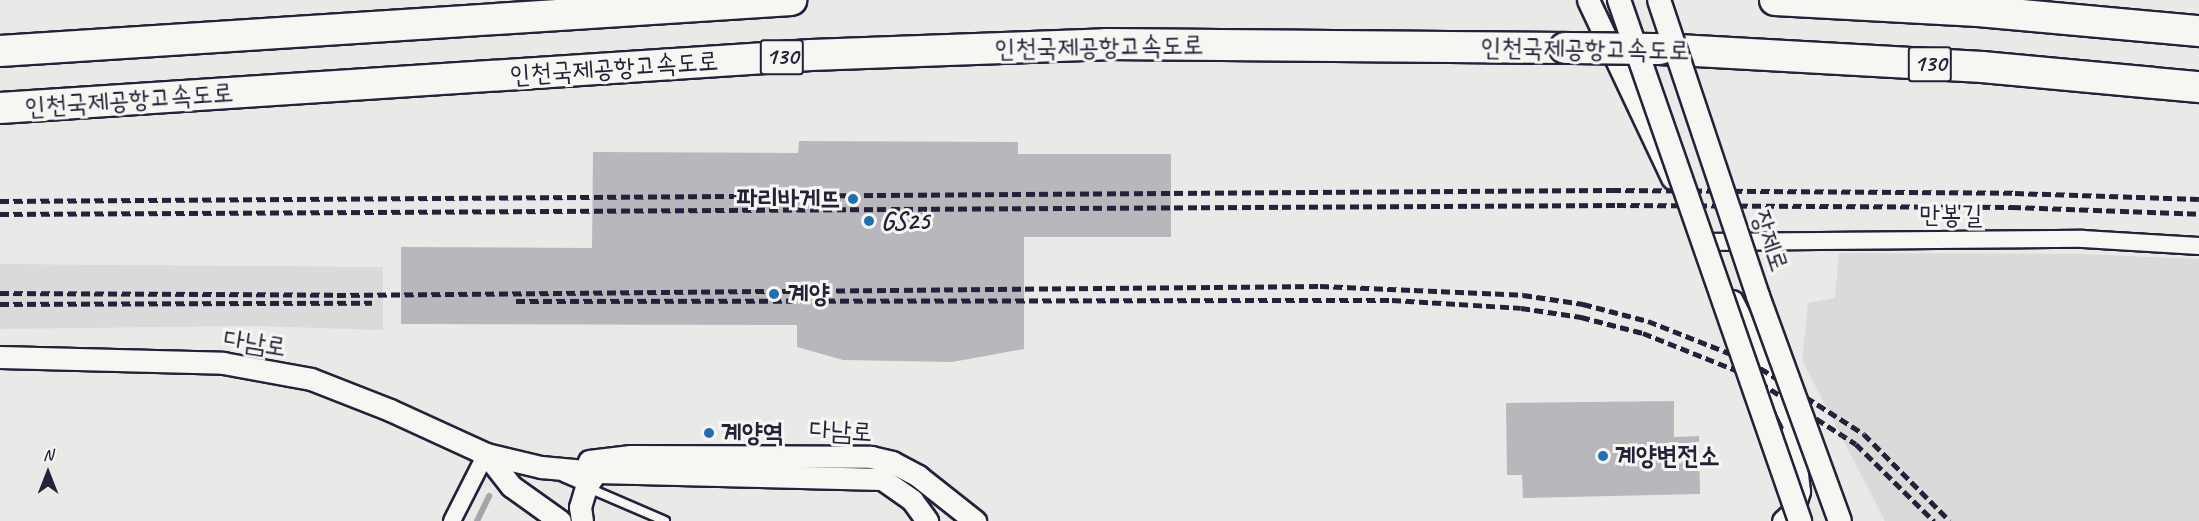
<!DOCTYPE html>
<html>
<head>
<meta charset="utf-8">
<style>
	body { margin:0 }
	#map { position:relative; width:2199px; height:521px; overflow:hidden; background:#e9e9e7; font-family:Caveat,"Poor Story",sans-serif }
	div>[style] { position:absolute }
	.built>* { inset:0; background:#dadada }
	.stream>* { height:6px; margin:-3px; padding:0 3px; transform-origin:3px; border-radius:3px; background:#a5a5ac }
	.building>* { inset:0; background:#b8b8bc }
	.roads { filter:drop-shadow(2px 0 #22223b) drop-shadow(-2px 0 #22223b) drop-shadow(0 2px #22223b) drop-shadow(0 -2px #22223b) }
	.service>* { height:8px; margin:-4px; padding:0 4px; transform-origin:4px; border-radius:4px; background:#f6f6f2 }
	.minor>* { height:16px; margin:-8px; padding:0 8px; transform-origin:8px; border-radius:8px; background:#f6f6f2 }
	.tertiary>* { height:21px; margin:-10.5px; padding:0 10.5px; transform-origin:10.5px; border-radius:10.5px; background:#f6f6f2 }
	.motorway>* { height:30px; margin:-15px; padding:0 15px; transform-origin:15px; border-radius:15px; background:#f6f6f2 }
	.rail>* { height:4.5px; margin-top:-2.25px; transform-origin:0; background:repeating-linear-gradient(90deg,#22223b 0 9px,transparent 0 13.5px) }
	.bridges { filter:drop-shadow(2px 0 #22223b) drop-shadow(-2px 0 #22223b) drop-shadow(0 2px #22223b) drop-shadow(0 -2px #22223b) }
	.secondary-bridge>* { height:22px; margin:-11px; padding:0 11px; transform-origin:11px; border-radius:11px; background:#f6f6f2 }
	.motorway-bridge>* { height:30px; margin:-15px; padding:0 15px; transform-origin:15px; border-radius:15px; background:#f6f6f2 }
	.dots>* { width:16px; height:16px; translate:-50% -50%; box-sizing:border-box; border:3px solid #f6f6f2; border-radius:50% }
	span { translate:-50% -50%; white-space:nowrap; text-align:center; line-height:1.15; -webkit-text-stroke:6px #f6f6f2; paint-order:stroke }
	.shield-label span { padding:2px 4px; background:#f6f6f2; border:2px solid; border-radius:4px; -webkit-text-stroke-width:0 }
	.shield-label { font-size:24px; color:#22223b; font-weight:700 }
	.street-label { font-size:26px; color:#22223b }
	.poi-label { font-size:26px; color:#22223b; font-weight:700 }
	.right { translate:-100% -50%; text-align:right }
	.left { translate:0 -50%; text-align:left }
	.north { position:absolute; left:18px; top:443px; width:60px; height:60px; -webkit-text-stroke:4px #f6f6f2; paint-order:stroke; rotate:0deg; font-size:16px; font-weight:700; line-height:24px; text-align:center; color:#22223b }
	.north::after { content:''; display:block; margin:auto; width:21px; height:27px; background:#22223b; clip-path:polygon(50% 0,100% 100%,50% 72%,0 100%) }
</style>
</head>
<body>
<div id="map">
	<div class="built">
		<div style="clip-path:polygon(1839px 253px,2082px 254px,2199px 259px,2199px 521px,1885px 521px,1802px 360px,1808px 303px,1835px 298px)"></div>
		<div style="clip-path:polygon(0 264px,383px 267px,383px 330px,252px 326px,0 329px)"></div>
	</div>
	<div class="stream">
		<div style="left:477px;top:521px;width:28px;rotate:-64deg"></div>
	</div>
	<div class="building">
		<div style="clip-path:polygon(799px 141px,1018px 142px,1018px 154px,1171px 154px,1171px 237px,1024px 237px,1024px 349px,952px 362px,843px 360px,797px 347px,797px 325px,401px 324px,401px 247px,592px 248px,593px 152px,798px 153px)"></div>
		<div style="clip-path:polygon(1674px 401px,1674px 437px,1699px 436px,1700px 494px,1523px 498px,1522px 475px,1507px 475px,1506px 403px)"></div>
	</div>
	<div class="roads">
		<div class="service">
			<div style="left:563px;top:477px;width:111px;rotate:23.3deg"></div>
		</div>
		<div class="minor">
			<div style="left:1702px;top:242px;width:381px;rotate:-0.5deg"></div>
			<div style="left:2083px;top:239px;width:116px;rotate:3.5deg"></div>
			<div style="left:452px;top:521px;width:75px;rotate:-63.1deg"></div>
		</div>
		<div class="tertiary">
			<div style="left:1588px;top:0;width:197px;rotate:64.7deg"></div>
			<div style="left:1732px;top:301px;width:163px;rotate:63.4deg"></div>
			<div style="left:0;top:357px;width:223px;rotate:1.5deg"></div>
			<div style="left:223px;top:363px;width:89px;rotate:10.3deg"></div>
			<div style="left:311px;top:379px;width:85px;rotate:21.4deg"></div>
			<div style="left:390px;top:410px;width:106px;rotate:24.6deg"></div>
			<div style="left:486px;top:454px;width:57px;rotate:13.3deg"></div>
			<div style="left:541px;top:467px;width:55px;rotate:5.2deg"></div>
			<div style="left:596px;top:472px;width:286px;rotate:1.4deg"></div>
			<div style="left:882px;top:479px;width:37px;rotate:35deg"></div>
			<div style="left:912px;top:500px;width:26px;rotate:54deg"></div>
			<div style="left:486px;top:454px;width:41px;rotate:52deg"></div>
			<div style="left:511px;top:486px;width:60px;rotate:35.5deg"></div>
			<div style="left:589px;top:461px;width:42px;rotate:-6.8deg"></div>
			<div style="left:631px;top:456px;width:240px;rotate:0.2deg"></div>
			<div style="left:871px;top:457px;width:22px;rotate:13deg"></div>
			<div style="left:892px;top:462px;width:30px;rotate:28deg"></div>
			<div style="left:918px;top:476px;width:73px;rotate:38.3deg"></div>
			<div style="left:582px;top:521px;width:14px;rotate:-98deg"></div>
			<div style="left:580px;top:507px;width:21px;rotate:-73deg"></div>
			<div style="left:586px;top:487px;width:18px;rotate:-56deg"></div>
			<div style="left:596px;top:472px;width:11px;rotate:-22deg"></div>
			<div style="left:1783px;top:521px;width:12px;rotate:-42deg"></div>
			<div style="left:1792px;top:513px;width:23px;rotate:-72deg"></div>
			<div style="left:1799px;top:491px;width:59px;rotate:-96.8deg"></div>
		</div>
		<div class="motorway">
			<div style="left:1775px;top:0;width:203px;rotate:3.1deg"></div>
			<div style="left:1978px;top:11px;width:222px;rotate:5.2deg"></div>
			<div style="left:1660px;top:49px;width:323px;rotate:3.2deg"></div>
			<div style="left:1982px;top:67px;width:218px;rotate:5.3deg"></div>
			<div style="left:0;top:51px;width:793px;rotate:-3.69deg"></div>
			<div style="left:0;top:108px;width:813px;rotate:-3.74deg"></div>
			<div style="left:811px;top:55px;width:295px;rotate:-2.1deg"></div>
			<div style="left:1106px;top:44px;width:459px;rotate:0.5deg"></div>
		</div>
	</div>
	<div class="rail">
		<div style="left:0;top:201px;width:1612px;rotate:-0.39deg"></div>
		<div style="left:1612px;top:190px;width:403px;rotate:0.4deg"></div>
		<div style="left:2015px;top:193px;width:184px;rotate:1.9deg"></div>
		<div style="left:0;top:214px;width:1617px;rotate:-0.32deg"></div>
		<div style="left:1617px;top:205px;width:395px;rotate:0.3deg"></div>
		<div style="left:2012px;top:207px;width:187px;rotate:2.1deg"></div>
		<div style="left:0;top:293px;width:337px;rotate:0.3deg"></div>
		<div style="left:337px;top:295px;width:983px;rotate:-0.52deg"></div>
		<div style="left:1320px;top:286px;width:203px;rotate:2.5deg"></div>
		<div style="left:1523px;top:295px;width:61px;rotate:8.5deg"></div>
		<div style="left:1583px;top:304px;width:67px;rotate:14.7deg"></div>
		<div style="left:1648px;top:321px;width:109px;rotate:21.6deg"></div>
		<div style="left:1749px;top:361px;width:136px;rotate:32.4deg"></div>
		<div style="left:1864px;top:434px;width:122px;rotate:45.3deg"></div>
		<div style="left:516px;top:301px;width:876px;rotate:-0.07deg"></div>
		<div style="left:1392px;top:300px;width:129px;rotate:3.5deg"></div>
		<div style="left:1521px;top:308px;width:61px;rotate:8.5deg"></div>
		<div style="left:1581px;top:317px;width:64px;rotate:14.5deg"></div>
		<div style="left:1643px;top:333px;width:113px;rotate:21.8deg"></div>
		<div style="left:1748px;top:375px;width:128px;rotate:32.6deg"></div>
		<div style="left:1856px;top:444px;width:110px;rotate:44.6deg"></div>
		<div style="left:0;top:304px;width:372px;rotate:-0.2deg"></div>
	</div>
	<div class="bridges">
		<div class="secondary-bridge">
			<div style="left:1619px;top:0;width:552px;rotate:70.84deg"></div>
			<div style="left:1659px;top:0;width:312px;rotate:71.5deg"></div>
			<div style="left:1758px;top:296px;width:239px;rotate:70deg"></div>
		</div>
		<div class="motorway-bridge">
			<div style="left:1565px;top:48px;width:95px;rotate:0.6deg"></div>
		</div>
	</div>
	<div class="dots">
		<div style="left:853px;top:199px;background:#1f6fb2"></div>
		<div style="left:869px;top:221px;background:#1f6fb2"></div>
		<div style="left:774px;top:294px;background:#1f6fb2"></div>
		<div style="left:709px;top:433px;background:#1f6fb2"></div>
		<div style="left:1603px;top:456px;background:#1f6fb2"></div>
	</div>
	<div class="shield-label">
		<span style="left:782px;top:57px">130</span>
		<span style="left:1930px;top:64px">130</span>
	</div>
	<div class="street-label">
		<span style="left:1099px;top:47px;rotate:-1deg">인천국제공항고속도로</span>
		<span style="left:1585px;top:49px;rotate:1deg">인천국제공항고속도로</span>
		<span style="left:614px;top:68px;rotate:-4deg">인천국제공항고속도로</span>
		<span style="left:129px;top:100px;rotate:-4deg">인천국제공항고속도로</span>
		<span style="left:1951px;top:215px">만봉길</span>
		<span style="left:1770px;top:241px;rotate:71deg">장제로</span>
		<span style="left:255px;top:343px;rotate:9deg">다남로</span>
		<span style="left:841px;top:431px;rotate:3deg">다남로</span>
	</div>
	<div class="poi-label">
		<span class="right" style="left:841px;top:199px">파리바게뜨</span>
		<span class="left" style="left:881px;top:221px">GS25</span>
		<span class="left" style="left:788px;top:294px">계양</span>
		<span class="left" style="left:721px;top:433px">계양역</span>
		<span class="left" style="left:1615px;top:456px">계양변전소</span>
	</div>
	<div class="north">N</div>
</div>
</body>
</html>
